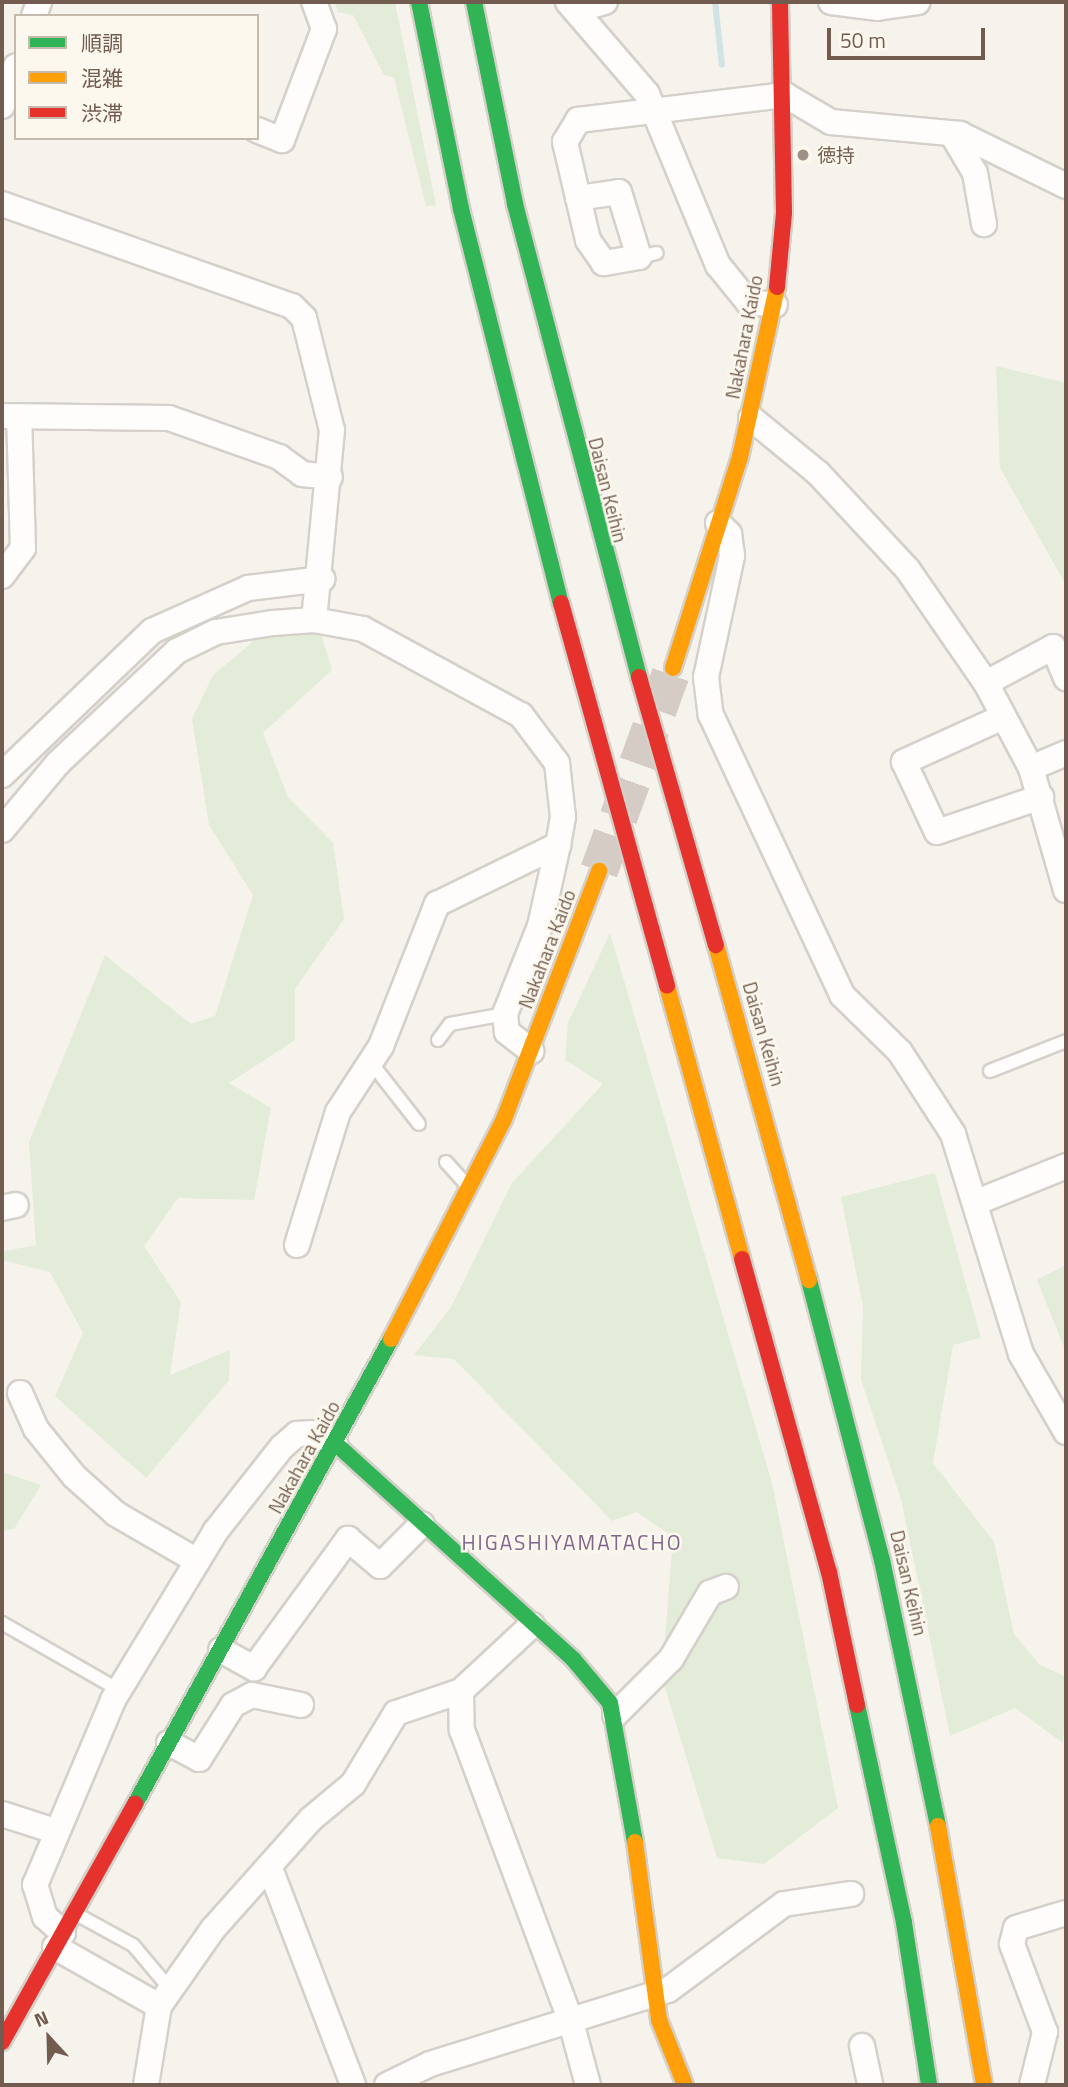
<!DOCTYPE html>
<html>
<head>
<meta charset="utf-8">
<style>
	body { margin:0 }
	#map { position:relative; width:1068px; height:2087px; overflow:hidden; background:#f6f3ec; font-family:"Titillium Web","Noto Sans JP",sans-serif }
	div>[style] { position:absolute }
	.green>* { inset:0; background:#e3ecd8 }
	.stream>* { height:6px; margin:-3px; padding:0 3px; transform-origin:3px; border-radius:3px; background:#d0e3e5 }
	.primary-tunnel>* { height:38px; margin-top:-19px; transform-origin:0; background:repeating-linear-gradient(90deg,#d5cdc5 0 38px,transparent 0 57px) }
	.roads { filter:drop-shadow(2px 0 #d5d0ca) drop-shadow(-2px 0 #d5d0ca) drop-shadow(0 2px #d5d0ca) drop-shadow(0 -2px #d5d0ca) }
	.lane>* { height:12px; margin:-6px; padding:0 6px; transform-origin:6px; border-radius:6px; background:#fefdfc }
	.street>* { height:24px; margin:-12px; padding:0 12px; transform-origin:12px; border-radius:12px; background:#fefdfc }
	.fast>* { height:16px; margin:-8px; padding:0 8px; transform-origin:8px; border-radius:8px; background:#30b455 }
	.slow>* { height:16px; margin:-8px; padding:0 8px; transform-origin:8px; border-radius:8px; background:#ff9f0a }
	.jam>* { height:16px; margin:-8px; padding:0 8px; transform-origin:8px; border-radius:8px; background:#e5322d }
	.dots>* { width:19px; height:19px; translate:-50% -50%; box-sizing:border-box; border:4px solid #fdf8ee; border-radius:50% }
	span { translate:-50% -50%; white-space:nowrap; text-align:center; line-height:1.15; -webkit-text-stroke:5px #fdf8ee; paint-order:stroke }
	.poi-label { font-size:19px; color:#725c4f }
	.left { translate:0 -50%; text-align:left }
	.street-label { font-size:19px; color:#725c4f }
	.neighbourhood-label { font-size:21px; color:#81668d; letter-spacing:2px }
	.frame { position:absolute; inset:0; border:4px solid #725c4f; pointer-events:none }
	.legend { position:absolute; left:14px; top:14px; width:245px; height:126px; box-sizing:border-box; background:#fdf8ee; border:2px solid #c5baae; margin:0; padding:9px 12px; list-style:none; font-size:21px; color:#725c4f }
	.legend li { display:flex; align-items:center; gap:14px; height:35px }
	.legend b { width:35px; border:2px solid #c5baae }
	.north { position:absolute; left:14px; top:2003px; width:70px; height:70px; -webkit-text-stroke:5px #fdf8ee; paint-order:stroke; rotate:338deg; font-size:19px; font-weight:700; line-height:28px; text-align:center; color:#725c4f }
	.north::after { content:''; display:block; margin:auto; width:24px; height:32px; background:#725c4f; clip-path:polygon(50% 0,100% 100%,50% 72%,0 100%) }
	.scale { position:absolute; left:827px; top:28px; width:158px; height:32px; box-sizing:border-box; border:4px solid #725c4f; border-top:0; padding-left:9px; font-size:21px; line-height:24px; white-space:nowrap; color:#725c4f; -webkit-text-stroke:5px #fdf8ee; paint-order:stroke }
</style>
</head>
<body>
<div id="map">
	<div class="green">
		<div style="clip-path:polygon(334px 2px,395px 2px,436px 205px,426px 206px,394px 78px,384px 75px,353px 15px,338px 12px)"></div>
		<div style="clip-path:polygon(996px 366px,1066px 383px,1066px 585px,1000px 468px)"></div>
		<div style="clip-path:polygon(320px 630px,332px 670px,263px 733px,288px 797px,333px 843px,344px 919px,295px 989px,295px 1040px,229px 1083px,271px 1108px,254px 1200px,178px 1198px,144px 1246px,181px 1302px,170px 1375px,230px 1350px,229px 1380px,146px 1478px,55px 1396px,83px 1333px,50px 1272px,2px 1260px,5px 1251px,36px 1245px,29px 1142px,105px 955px,191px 1024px,215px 1016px,253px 895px,209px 825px,192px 719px,213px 675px,261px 635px)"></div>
		<div style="clip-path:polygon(610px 933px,772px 1483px,838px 1808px,764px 1864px,717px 1858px,662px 1678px,673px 1537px,637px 1512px,612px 1521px,454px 1359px,414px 1355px,451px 1307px,512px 1183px,603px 1084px,565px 1060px,568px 1023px)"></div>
		<div style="clip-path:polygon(935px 1173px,981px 1338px,953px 1345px,933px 1463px,994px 1542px,1014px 1634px,1039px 1664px,1066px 1677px,1063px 1743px,1015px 1708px,950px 1736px,901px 1499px,861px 1380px,863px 1306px,841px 1197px)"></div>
		<div style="clip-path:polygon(1066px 1265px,1066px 1352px,1037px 1280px)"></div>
		<div style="clip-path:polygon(2px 1472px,41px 1485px,14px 1529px,2px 1531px)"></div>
	</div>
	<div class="stream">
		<div style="left:715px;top:2px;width:63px;rotate:83.7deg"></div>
	</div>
	<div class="primary-tunnel">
		<div style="left:599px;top:871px;width:216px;rotate:-70deg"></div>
	</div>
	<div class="roads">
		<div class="lane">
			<div style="left:639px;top:257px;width:18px;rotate:-13deg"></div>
			<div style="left:438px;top:1040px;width:20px;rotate:-53deg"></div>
			<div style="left:450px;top:1024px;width:56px;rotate:-10.3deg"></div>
			<div style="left:369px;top:1060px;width:81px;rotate:52deg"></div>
			<div style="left:990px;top:1071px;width:82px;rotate:-21.5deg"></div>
			<div style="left:446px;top:1162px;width:31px;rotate:48deg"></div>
			<div style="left:2px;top:1623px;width:135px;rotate:29.8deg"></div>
			<div style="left:78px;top:1915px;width:63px;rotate:28.6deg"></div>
			<div style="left:133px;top:1945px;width:57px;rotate:49.9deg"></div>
		</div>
		<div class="street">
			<div style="left:568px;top:2px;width:121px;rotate:49.3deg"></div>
			<div style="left:647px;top:94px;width:185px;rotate:67.5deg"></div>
			<div style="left:718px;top:265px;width:48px;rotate:51deg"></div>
			<div style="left:748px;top:302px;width:27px;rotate:6deg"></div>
			<div style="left:831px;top:2px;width:46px;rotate:7.4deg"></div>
			<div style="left:877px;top:8px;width:41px;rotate:-8.3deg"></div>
			<div style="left:577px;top:10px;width:29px;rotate:-16deg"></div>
			<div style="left:34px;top:16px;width:15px;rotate:-70deg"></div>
			<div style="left:2px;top:106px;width:42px;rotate:-70.7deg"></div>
			<div style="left:257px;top:130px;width:27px;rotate:22deg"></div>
			<div style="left:282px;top:140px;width:119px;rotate:-69.3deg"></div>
			<div style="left:324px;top:29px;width:29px;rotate:-110deg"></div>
			<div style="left:952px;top:134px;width:45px;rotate:59.5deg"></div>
			<div style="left:975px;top:173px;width:52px;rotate:80deg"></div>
			<div style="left:578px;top:198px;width:41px;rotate:-8.3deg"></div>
			<div style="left:619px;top:192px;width:68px;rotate:72.9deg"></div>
			<div style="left:639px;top:257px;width:36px;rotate:170deg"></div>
			<div style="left:604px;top:263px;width:28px;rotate:-125deg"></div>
			<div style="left:588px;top:240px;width:101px;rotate:-103.2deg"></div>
			<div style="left:565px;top:142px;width:26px;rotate:-59deg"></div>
			<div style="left:578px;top:120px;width:209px;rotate:-6.9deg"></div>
			<div style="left:785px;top:95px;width:53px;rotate:30.4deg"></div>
			<div style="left:831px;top:122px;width:130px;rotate:5.3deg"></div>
			<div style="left:960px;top:134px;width:118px;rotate:26.1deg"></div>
			<div style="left:2px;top:204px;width:307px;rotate:19.4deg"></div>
			<div style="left:292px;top:306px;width:17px;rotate:45deg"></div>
			<div style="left:304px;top:318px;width:115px;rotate:76deg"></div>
			<div style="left:332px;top:430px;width:191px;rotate:95.4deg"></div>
			<div style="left:2px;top:416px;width:167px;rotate:0.7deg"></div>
			<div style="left:169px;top:418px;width:117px;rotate:19.5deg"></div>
			<div style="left:279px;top:457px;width:29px;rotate:36deg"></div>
			<div style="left:302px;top:474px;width:28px;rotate:6deg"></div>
			<div style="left:751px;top:418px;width:87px;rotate:39.4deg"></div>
			<div style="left:818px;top:473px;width:132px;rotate:47.1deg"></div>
			<div style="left:908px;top:570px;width:137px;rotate:55.4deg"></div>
			<div style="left:986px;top:683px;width:96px;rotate:62.1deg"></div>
			<div style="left:1031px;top:768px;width:127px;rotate:74deg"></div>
			<div style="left:718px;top:523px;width:16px;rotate:45deg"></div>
			<div style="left:729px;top:534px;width:22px;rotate:82deg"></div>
			<div style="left:732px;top:556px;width:124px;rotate:102.1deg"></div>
			<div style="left:706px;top:677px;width:38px;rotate:83deg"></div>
			<div style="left:711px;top:715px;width:309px;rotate:64.9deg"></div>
			<div style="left:842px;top:995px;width:81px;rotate:44.5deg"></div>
			<div style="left:900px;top:1052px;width:98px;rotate:57.1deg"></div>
			<div style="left:953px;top:1134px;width:230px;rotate:72.8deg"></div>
			<div style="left:1021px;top:1354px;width:90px;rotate:60deg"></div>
			<div style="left:2px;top:576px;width:35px;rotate:-53deg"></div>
			<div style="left:23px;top:548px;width:131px;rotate:-91.7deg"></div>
			<div style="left:986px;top:683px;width:76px;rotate:-28.2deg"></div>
			<div style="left:1053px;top:647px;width:34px;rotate:67deg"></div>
			<div style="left:1003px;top:717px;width:109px;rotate:155.6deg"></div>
			<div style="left:904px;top:762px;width:77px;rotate:64.8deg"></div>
			<div style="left:937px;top:832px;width:110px;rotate:-18.6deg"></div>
			<div style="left:1031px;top:768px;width:38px;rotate:-23deg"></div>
			<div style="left:2px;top:775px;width:208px;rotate:-43.8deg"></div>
			<div style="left:152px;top:631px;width:105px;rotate:-24.1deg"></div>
			<div style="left:248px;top:588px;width:75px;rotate:-6.9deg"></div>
			<div style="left:2px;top:830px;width:87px;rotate:-50.1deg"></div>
			<div style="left:58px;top:763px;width:163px;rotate:-43.3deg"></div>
			<div style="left:177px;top:651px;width:43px;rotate:-26deg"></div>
			<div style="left:216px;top:632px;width:58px;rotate:-9deg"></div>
			<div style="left:273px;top:623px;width:41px;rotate:-4.2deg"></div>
			<div style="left:314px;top:620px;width:50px;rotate:10.4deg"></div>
			<div style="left:363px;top:629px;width:180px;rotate:28.6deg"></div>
			<div style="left:521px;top:715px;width:60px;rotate:53.1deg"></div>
			<div style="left:557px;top:763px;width:54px;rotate:83.7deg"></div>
			<div style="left:563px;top:817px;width:28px;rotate:100deg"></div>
			<div style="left:558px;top:845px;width:83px;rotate:102.5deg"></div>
			<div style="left:540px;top:926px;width:95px;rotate:111.7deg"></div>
			<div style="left:505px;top:1014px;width:18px;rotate:84deg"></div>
			<div style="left:507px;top:1032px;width:31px;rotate:38deg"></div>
			<div style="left:977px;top:1202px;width:96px;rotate:-22deg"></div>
			<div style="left:2px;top:1208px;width:14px;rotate:-12deg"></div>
			<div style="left:297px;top:1245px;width:139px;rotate:-72.9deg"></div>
			<div style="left:338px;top:1112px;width:79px;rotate:-56.9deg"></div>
			<div style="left:381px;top:1046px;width:153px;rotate:-68.5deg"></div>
			<div style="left:437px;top:904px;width:135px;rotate:-26deg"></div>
			<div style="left:20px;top:1393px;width:39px;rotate:66deg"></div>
			<div style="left:36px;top:1429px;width:60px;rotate:51deg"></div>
			<div style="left:74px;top:1476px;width:57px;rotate:42.1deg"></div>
			<div style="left:116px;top:1514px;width:94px;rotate:30.1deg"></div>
			<div style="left:532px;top:1625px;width:97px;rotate:137.1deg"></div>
			<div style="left:461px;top:1691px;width:39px;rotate:89deg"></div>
			<div style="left:462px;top:1730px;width:312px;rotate:69.5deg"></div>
			<div style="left:571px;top:2022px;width:65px;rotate:74.9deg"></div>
			<div style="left:221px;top:1650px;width:38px;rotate:29deg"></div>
			<div style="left:254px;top:1668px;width:160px;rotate:-53.9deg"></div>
			<div style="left:348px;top:1539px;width:42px;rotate:40.2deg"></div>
			<div style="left:380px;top:1566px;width:59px;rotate:-45deg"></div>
			<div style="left:615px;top:1715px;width:79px;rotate:-45deg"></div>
			<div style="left:671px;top:1659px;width:77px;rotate:-59.4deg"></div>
			<div style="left:710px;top:1593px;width:17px;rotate:-21deg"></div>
			<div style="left:169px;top:1743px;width:34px;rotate:28deg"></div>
			<div style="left:199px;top:1759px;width:64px;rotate:-57.8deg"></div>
			<div style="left:233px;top:1705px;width:21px;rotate:-28deg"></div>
			<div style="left:252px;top:1695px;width:50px;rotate:11.5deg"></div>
			<div style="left:2px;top:1814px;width:56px;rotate:17.8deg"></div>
			<div style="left:271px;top:1871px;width:229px;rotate:69deg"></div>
			<div style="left:63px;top:1933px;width:24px;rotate:-138deg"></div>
			<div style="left:45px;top:1917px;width:34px;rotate:-107deg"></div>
			<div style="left:35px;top:1885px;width:201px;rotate:-67.1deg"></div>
			<div style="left:113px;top:1700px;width:197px;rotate:-58.7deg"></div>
			<div style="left:215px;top:1532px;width:108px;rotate:-51.8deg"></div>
			<div style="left:282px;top:1447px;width:20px;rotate:-41deg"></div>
			<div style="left:297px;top:1434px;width:16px;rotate:-4deg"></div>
			<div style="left:313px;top:1433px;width:25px;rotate:26deg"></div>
			<div style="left:55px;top:1947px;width:120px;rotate:29.6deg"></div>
			<div style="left:862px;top:2046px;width:40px;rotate:78deg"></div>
			<div style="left:146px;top:2085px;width:80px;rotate:-80.7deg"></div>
			<div style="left:159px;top:2006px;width:94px;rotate:-55deg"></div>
			<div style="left:213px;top:1929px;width:147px;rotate:-48.3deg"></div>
			<div style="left:311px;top:1819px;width:55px;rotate:-39.8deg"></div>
			<div style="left:353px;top:1784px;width:83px;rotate:-58.8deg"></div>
			<div style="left:396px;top:1713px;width:69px;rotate:-18.7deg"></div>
			<div style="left:387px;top:2085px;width:48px;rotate:-26deg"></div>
			<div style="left:430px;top:2064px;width:249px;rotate:-17.3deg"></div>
			<div style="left:668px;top:1990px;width:144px;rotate:-36.6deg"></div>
			<div style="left:784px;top:1904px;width:68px;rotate:-8.5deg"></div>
			<div style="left:1032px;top:2085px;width:55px;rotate:-76.2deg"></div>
			<div style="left:1045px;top:2032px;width:94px;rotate:-110.6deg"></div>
			<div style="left:1012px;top:1944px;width:16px;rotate:-76deg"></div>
			<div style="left:1016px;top:1928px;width:52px;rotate:-16.7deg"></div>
		</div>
		<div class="fast">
			<div style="left:419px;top:2px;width:211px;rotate:78.5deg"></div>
			<div style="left:461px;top:209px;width:406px;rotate:75.8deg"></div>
			<div style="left:474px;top:2px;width:206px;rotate:78.5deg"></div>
			<div style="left:515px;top:204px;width:489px;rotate:75.3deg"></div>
			<div style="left:809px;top:1280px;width:289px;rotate:75.4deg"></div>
			<div style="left:882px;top:1560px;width:272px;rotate:78.1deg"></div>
			<div style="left:336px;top:1444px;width:320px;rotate:42.2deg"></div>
			<div style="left:573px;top:1659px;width:57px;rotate:49.9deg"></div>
			<div style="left:610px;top:1703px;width:141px;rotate:79.8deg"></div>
			<div style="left:857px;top:1705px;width:223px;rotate:77.8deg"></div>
			<div style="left:904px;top:1923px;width:164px;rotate:81.2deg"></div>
			<div style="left:135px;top:1804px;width:531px;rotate:-61.17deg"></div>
		</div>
		<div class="slow">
			<div style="left:673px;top:668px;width:221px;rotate:-72.4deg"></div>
			<div style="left:740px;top:457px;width:174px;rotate:-77.7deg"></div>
			<div style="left:716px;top:945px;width:348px;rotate:74.5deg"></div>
			<div style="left:667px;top:986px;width:283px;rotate:74.6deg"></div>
			<div style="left:391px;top:1339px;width:247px;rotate:-62.8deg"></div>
			<div style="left:504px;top:1119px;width:266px;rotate:-69deg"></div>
			<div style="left:938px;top:1826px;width:263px;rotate:79.9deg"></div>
			<div style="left:635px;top:1842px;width:180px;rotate:82.3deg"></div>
			<div style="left:659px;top:2020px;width:70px;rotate:68.2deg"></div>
		</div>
		<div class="jam">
			<div style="left:777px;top:287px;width:74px;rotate:-84.6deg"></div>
			<div style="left:784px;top:213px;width:211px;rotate:-91.1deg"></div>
			<div style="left:561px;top:603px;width:397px;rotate:74.5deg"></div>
			<div style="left:639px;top:677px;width:279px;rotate:74deg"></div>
			<div style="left:742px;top:1259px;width:325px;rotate:74.5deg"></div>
			<div style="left:829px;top:1572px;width:136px;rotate:78.1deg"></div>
			<div style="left:2px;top:2042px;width:273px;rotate:-60.8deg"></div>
		</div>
	</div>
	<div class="dots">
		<div style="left:803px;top:155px;background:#a09186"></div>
	</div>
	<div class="poi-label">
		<span class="left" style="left:817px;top:155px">徳持</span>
	</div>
	<div class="street-label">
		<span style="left:744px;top:337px;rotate:-79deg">Nakahara Kaido</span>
		<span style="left:608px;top:490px;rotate:76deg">Daisan Keihin</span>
		<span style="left:547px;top:949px;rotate:-69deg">Nakahara Kaido</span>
		<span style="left:764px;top:1034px;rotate:74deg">Daisan Keihin</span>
		<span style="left:304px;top:1457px;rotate:-61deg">Nakahara Kaido</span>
		<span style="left:909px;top:1583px;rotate:77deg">Daisan Keihin</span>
	</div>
	<div class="neighbourhood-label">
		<span style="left:572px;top:1542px">HIGASHIYAMATACHO</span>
	</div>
	<div class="frame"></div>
	<ul class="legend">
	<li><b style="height:9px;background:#30b455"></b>順調</li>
	<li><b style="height:9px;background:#ff9f0a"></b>混雑</li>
	<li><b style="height:9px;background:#e5322d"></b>渋滞</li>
	</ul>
	<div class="north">N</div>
	<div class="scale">50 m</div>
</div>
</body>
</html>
